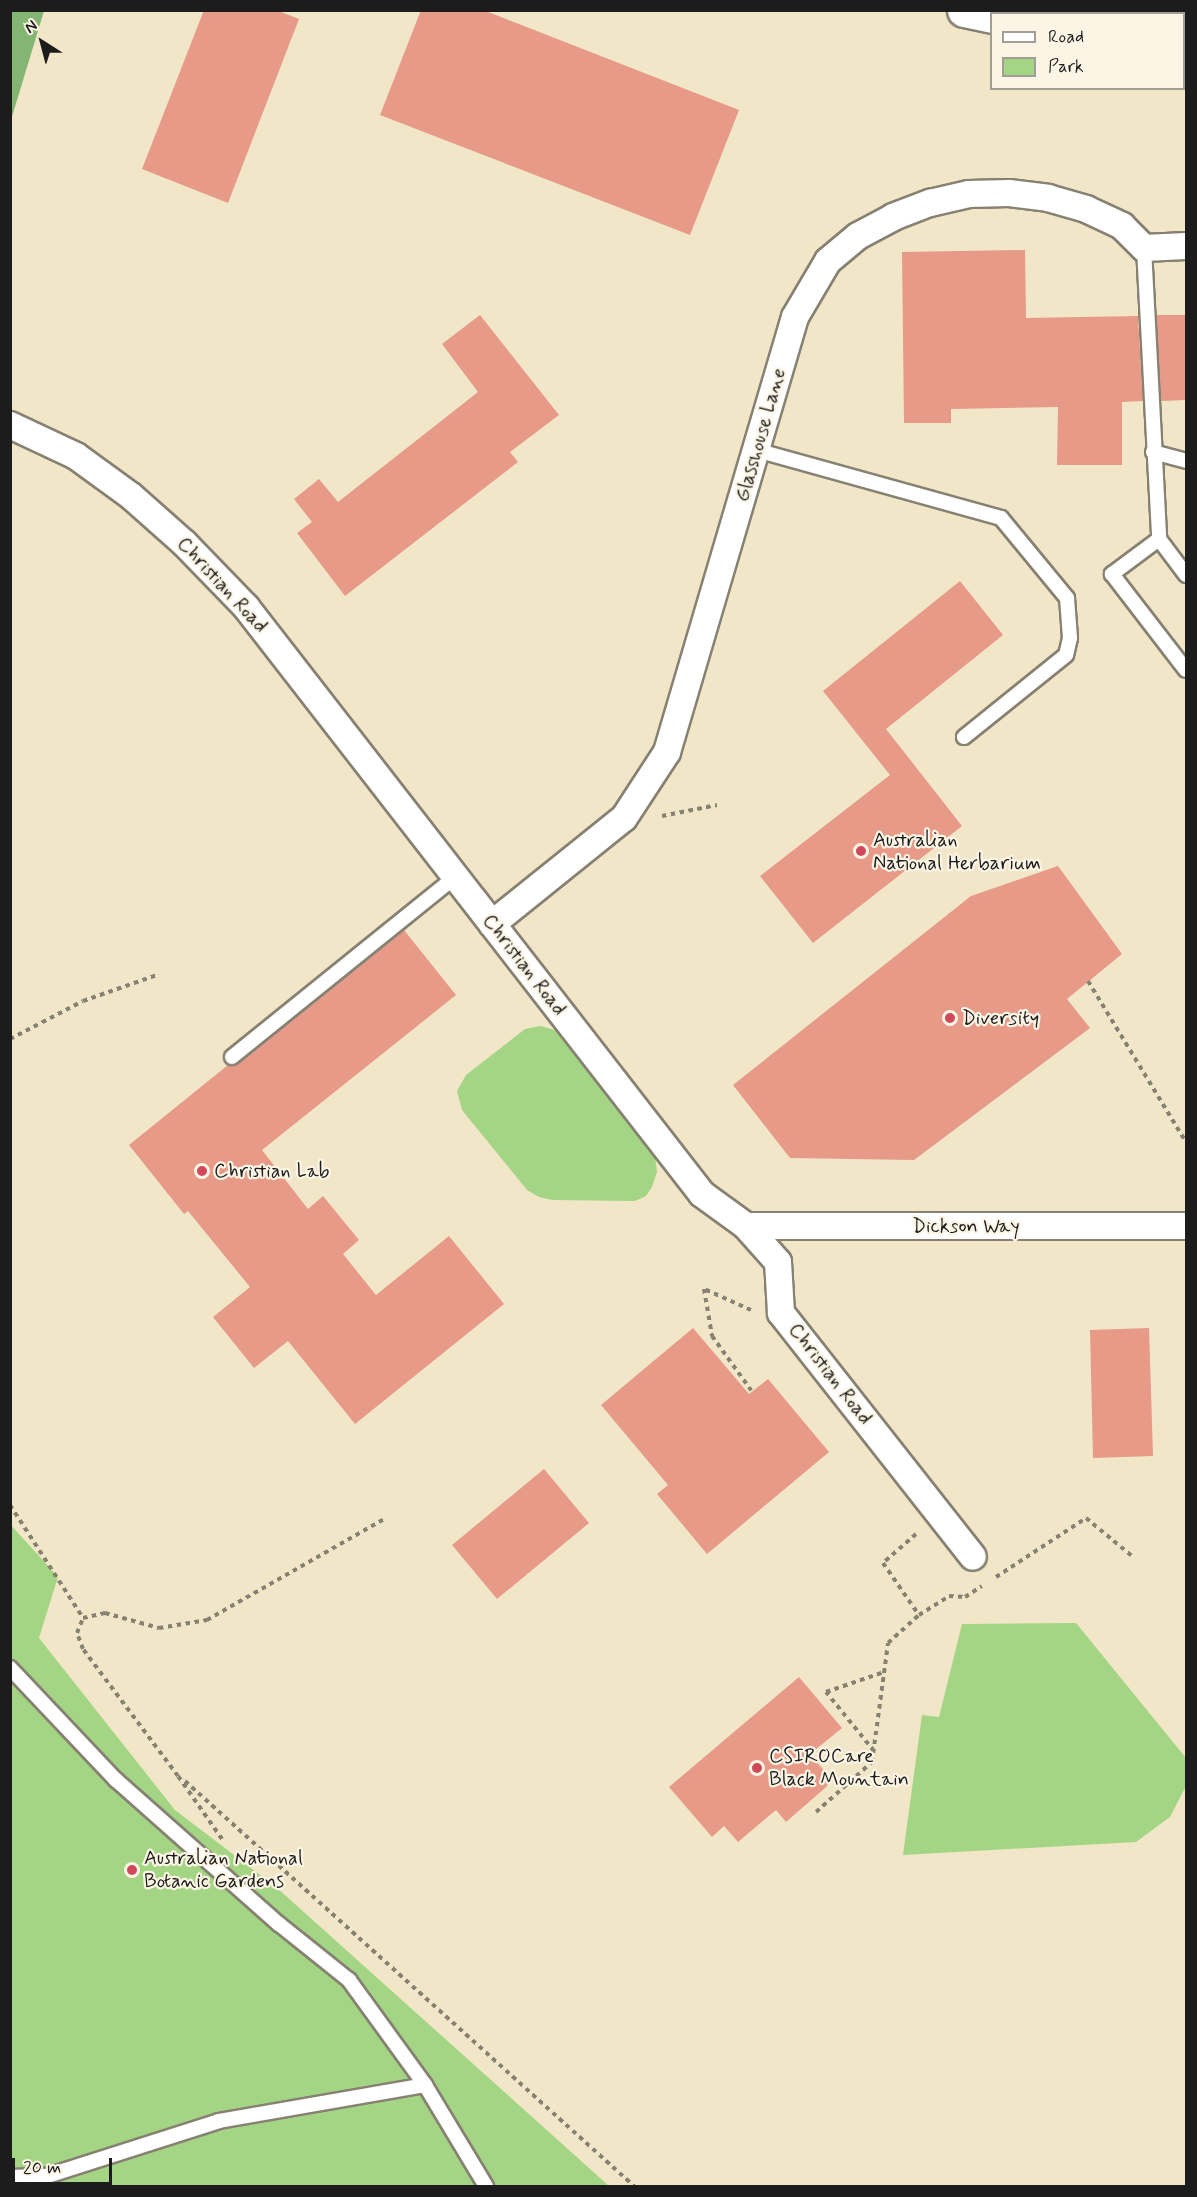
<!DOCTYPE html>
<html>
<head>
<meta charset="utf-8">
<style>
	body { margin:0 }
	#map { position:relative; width:1197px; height:2197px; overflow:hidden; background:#f2e6c9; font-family:Mynerve,sans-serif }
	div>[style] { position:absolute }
	.green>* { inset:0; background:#a4d584 }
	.forest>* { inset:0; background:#83b672 }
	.building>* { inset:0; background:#e69a87 }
	.path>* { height:4px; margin-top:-2px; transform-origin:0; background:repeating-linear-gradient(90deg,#878172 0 4.5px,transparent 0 9px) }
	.roads { filter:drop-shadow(2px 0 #878172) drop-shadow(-2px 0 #878172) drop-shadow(0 2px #878172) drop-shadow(0 -2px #878172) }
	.service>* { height:14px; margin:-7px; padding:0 7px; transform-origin:7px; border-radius:7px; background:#fff }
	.minor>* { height:26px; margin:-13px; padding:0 13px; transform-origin:13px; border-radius:13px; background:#fff }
	.primary>* { height:33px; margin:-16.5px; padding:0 16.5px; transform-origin:16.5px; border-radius:16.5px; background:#fff }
	.dots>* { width:16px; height:16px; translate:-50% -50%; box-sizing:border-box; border:3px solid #fcf5e5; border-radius:50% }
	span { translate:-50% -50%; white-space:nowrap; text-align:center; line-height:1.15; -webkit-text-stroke:4.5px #fcf5e5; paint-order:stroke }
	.street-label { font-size:20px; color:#1c1c1c }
	.poi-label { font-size:20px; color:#1c1c1c }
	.left { translate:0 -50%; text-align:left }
	.frame { position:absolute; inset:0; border:12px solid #1c1c1c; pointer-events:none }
	.legend { position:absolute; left:990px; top:12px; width:195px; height:78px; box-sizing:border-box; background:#fcf5e5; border:2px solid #a29e95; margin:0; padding:8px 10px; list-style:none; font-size:18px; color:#1c1c1c }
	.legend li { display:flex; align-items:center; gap:12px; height:30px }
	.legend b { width:30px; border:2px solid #a29e95 }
	.north { position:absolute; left:12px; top:12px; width:60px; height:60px; -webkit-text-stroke:4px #fcf5e5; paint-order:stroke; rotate:324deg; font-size:16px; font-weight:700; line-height:24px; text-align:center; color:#1c1c1c }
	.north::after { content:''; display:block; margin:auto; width:21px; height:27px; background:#1c1c1c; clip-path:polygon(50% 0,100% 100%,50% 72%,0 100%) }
	.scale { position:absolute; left:12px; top:2158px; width:100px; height:27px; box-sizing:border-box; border:3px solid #1c1c1c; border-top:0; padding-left:8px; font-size:18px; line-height:21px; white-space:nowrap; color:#1c1c1c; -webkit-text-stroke:4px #fcf5e5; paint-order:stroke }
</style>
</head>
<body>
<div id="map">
	<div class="green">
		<div style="clip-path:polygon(540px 1026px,555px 1030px,655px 1156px,657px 1172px,652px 1187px,646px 1196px,635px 1201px,552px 1200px,539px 1197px,527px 1190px,462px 1110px,457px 1091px,466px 1075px,525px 1029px)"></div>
		<div style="clip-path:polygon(10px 1524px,58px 1577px,39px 1638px,175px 1810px,276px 1887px,609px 2186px,11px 2186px)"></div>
		<div style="clip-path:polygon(1076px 1623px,1186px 1758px,1186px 1786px,1170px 1817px,1136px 1842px,903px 1855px,922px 1715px,939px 1717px,962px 1624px)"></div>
	</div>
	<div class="forest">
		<div style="clip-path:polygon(11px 10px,44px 11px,11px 120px,10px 11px)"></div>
	</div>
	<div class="building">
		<div style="clip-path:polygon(204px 10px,276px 10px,299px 19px,228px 203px,142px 169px)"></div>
		<div style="clip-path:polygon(421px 10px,483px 10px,739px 110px,690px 235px,380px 115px)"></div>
		<div style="clip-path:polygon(1025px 250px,1026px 318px,1138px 316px,1143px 401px,1122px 402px,1122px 465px,1057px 465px,1058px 407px,951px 409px,951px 423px,904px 423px,902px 252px)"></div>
		<div style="clip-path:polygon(480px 315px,559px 415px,510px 452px,518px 462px,345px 596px,297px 533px,312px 522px,294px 499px,319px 479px,338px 502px,478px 392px,442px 344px)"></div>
		<div style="clip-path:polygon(1156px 315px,1186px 315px,1186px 400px,1161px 401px)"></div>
		<div style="clip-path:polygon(960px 581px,1003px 635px,886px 729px,962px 826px,813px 943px,760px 876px,890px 775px,823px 691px)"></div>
		<div style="clip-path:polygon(1058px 866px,1122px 954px,1067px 999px,1090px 1028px,914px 1160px,790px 1158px,733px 1085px,971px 896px)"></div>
		<div style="clip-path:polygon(404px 930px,456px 995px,262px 1150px,308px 1209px,323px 1196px,359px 1240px,343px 1254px,376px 1295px,449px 1236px,504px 1304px,355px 1424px,288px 1341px,254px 1368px,213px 1317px,250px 1287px,188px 1211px,184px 1214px,129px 1145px,228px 1065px,238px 1064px)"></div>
		<div style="clip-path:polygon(693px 1328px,749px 1394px,768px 1379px,829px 1452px,707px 1554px,657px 1494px,668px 1485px,601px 1405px)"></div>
		<div style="clip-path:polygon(1149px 1328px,1153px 1456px,1093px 1458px,1090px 1330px)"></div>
		<div style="clip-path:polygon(544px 1469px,589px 1523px,497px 1599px,452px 1545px)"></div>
		<div style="clip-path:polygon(799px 1677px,842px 1728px,810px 1754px,833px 1781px,786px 1822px,776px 1810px,738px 1842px,724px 1826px,712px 1837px,669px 1787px)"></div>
	</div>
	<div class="path">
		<div style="left:662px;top:816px;width:56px;rotate:-11.3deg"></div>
		<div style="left:1088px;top:981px;width:188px;rotate:58.7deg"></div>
		<div style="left:10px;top:1039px;width:82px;rotate:-27.5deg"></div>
		<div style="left:83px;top:1001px;width:78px;rotate:-19.4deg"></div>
		<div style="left:751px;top:1310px;width:51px;rotate:-155.9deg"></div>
		<div style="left:704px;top:1289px;width:48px;rotate:80.3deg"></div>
		<div style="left:712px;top:1336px;width:67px;rotate:54.2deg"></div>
		<div style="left:10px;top:1505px;width:135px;rotate:57.1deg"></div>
		<div style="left:916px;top:1534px;width:44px;rotate:138.7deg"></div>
		<div style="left:883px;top:1563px;width:63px;rotate:55.3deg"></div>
		<div style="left:919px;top:1615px;width:36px;rotate:-32deg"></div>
		<div style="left:949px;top:1596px;width:16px;rotate:4deg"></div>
		<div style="left:965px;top:1597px;width:20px;rotate:-33deg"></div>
		<div style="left:996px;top:1577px;width:108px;rotate:-33.2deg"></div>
		<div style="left:1086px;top:1518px;width:60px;rotate:39.6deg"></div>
		<div style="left:874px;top:1751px;width:76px;rotate:-129.1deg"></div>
		<div style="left:826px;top:1692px;width:61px;rotate:-19deg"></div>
		<div style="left:185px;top:1781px;width:605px;rotate:42.05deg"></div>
		<div style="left:816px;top:1812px;width:75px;rotate:-41.8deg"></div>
		<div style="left:872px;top:1762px;width:120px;rotate:-82.3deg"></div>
		<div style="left:888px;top:1643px;width:42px;rotate:-42.1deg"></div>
		<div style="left:222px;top:1839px;width:77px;rotate:-124.9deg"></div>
		<div style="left:178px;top:1776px;width:159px;rotate:-126.8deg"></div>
		<div style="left:83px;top:1649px;width:17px;rotate:-111deg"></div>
		<div style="left:77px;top:1633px;width:16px;rotate:-68deg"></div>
		<div style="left:83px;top:1618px;width:23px;rotate:-13deg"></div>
		<div style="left:105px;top:1613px;width:56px;rotate:15.5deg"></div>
		<div style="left:159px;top:1628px;width:49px;rotate:-9.5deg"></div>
		<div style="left:207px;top:1620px;width:206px;rotate:-29.7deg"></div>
	</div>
	<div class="roads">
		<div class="service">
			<div style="left:1144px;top:248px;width:291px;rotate:87deg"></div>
			<div style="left:1159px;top:539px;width:45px;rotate:53.1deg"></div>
			<div style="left:756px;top:450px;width:254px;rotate:15.5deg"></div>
			<div style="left:1001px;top:518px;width:104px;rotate:50.5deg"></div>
			<div style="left:1067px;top:598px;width:40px;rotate:85.7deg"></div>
			<div style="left:1070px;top:638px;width:17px;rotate:103deg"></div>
			<div style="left:1066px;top:655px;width:131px;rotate:141.2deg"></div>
			<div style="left:1153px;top:452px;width:34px;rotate:15deg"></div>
			<div style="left:1159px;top:539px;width:59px;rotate:143.3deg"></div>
			<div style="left:1112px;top:574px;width:121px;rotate:52.4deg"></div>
			<div style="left:232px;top:1057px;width:285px;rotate:-38.9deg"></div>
			<div style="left:10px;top:1668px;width:154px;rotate:46.6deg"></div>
			<div style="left:116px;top:1780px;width:217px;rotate:41.5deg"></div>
			<div style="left:279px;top:1924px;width:90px;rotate:38.7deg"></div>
			<div style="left:349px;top:1980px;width:130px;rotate:54.1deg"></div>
			<div style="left:425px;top:2085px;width:118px;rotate:58.9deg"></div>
			<div style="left:10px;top:2177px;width:37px;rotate:-2deg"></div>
			<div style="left:47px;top:2176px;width:181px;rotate:-17.7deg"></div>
			<div style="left:219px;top:2121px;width:209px;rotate:-9.9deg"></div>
		</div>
		<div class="minor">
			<div style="left:10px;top:425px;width:73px;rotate:25.2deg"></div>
			<div style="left:76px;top:456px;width:68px;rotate:36deg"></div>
			<div style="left:131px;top:496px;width:72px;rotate:41.6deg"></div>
			<div style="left:185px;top:544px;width:88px;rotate:45.9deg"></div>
			<div style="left:246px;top:607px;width:743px;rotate:52.16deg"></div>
			<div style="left:702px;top:1194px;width:54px;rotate:36deg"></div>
			<div style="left:746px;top:1226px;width:48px;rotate:48.4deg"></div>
			<div style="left:778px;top:1262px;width:51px;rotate:86.6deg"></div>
			<div style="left:781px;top:1313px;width:310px;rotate:51.8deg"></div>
			<div style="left:492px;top:924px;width:169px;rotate:-38.8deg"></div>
			<div style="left:624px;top:818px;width:79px;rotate:-56.9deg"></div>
			<div style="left:667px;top:752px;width:453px;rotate:-73.6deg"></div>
			<div style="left:795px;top:317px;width:65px;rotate:-59.5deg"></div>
			<div style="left:828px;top:261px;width:39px;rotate:-40deg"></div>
			<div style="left:858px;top:236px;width:40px;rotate:-28deg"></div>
			<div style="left:893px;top:217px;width:40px;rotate:-21deg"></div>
			<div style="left:930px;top:203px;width:40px;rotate:-13deg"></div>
			<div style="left:969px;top:194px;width:40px;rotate:-1.4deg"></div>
			<div style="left:1009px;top:193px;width:39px;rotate:7deg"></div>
			<div style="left:1048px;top:198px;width:40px;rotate:16deg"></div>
			<div style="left:1086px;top:209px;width:40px;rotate:25deg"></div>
			<div style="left:1122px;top:226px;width:31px;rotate:45deg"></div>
			<div style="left:1144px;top:248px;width:42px;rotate:-2.7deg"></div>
			<div style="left:746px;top:1226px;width:440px"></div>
		</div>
		<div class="primary">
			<div style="left:964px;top:10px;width:29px;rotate:12deg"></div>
			<div style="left:1184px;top:49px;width:2px;rotate:27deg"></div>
		</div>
	</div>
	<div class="dots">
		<div style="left:861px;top:851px;background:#d1495b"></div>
		<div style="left:950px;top:1018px;background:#d1495b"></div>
		<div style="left:202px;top:1171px;background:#d1495b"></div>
		<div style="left:757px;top:1768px;background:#d1495b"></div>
		<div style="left:132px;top:1870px;background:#d1495b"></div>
	</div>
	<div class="street-label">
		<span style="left:761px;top:435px;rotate:-74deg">Glasshouse Lane</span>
		<span style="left:222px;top:585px;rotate:47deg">Christian Road</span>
		<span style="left:524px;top:965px;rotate:52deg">Christian Road</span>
		<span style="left:966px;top:1226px">Dickson Way</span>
		<span style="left:830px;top:1374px;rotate:52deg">Christian Road</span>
	</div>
	<div class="poi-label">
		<span class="left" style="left:873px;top:852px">Australian<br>National Herbarium</span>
		<span class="left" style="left:962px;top:1018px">Diversity</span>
		<span class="left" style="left:214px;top:1171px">Christian Lab</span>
		<span class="left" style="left:769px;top:1768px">CSIROCare<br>Black Mountain</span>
		<span class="left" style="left:144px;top:1870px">Australian National<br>Botanic Gardens</span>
	</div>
	<div class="frame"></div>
	<ul class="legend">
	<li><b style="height:8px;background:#fff"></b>Road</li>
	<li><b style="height:16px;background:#a4d584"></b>Park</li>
	</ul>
	<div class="north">N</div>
	<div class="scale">20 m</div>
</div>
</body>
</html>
